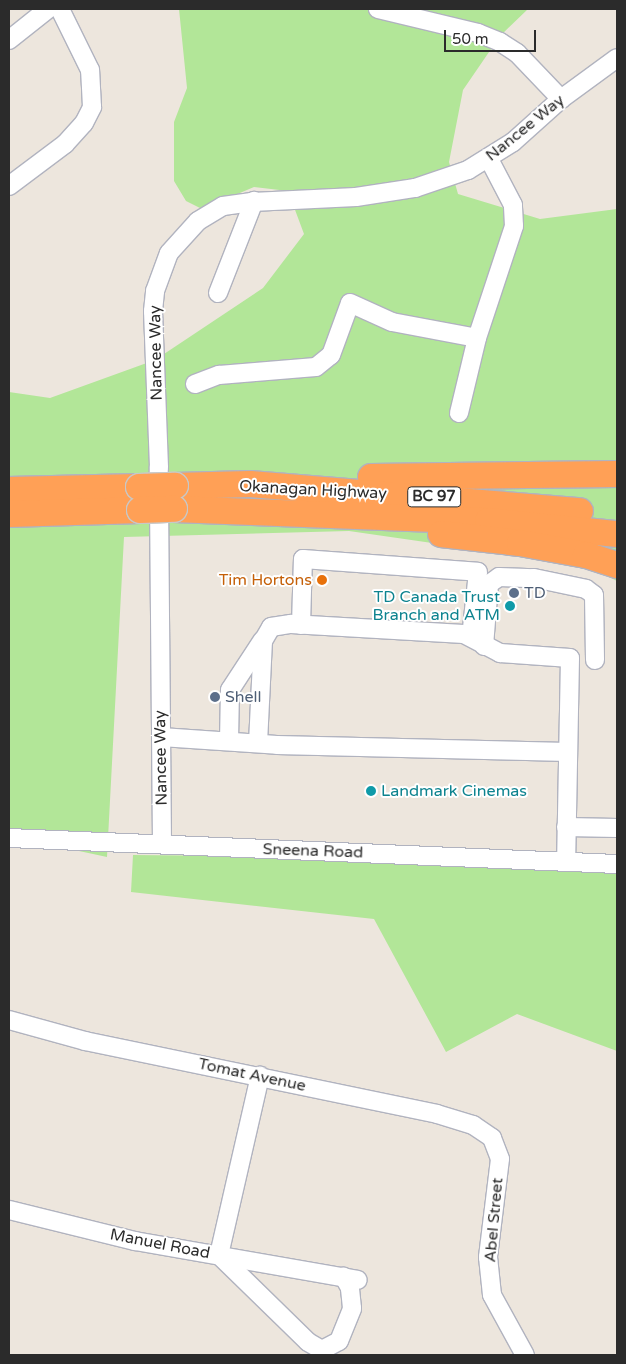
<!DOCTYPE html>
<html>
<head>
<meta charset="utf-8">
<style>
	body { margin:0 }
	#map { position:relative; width:626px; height:1364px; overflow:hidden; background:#ede6dd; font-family:"Varela Round",sans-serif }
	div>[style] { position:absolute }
	.green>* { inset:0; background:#b2e698 }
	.roads { filter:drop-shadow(1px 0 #b1b3bf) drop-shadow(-1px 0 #b1b3bf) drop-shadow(0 1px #b1b3bf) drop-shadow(0 -1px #b1b3bf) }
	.minor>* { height:18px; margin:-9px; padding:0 9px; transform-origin:9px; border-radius:9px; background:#fff }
	.highway>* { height:26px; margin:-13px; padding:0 13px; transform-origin:13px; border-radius:13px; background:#ffa056 }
	.bridges { filter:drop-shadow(1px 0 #c8c8c8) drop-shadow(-1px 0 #c8c8c8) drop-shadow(0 1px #c8c8c8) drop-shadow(0 -1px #c8c8c8) }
	.highway-bridge>* { height:26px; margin:-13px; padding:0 13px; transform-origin:13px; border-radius:13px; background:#ffa056 }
	.dots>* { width:14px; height:14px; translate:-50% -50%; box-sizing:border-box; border:2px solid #fff; border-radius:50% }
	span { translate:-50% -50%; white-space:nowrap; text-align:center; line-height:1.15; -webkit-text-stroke:4px #fff; paint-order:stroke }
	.shield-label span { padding:1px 4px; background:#fff; border:1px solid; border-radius:4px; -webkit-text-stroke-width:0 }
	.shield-label { font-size:15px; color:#2b2b2b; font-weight:700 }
	.street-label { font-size:16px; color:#2b2b2b }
	.food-label { font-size:16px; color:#c56008 }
	.right { translate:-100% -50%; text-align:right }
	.service-label { font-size:16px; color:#4e5e75 }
	.left { translate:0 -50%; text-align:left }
	.culture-label { font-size:16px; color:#0d838f }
	.frame { position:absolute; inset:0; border:10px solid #2b2b2b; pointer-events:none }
	.scale { position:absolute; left:444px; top:30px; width:92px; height:22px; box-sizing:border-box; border:2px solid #2b2b2b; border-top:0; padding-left:6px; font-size:15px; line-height:18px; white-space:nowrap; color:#2b2b2b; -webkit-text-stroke:4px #fff; paint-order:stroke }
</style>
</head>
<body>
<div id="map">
	<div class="green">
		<div style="clip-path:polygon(179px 9px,528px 9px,500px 36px,463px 90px,449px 162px,458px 194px,540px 219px,617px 209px,617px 581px,585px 565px,349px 531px,124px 537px,107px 857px,9px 836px,9px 392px,50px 398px,155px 360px,263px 288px,304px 234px,288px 191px,254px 187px,202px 209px,186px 201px,174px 181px,174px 122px,187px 88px)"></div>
		<div style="clip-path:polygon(133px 855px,617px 860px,617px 1051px,517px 1014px,446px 1052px,374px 919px,131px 892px)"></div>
	</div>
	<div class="roads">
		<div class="minor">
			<div style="left:378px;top:9px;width:103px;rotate:13.5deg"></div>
			<div style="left:478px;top:33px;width:24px;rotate:22deg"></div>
			<div style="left:500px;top:42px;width:20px;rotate:33deg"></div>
			<div style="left:517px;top:53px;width:64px;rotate:46.3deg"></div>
			<div style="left:9px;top:40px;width:50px;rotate:-38.5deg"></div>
			<div style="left:9px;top:186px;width:70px;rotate:-36.9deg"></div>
			<div style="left:65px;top:144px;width:28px;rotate:-48deg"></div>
			<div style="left:84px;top:123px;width:18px;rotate:-63deg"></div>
			<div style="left:92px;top:107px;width:37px;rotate:-93deg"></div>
			<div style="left:90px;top:70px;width:68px;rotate:-116.2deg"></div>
			<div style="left:218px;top:293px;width:99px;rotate:-68.6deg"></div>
			<div style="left:195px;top:384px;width:26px;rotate:-21deg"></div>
			<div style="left:219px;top:375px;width:97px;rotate:-4.7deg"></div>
			<div style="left:316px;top:367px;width:19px;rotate:-39deg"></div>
			<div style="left:331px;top:355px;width:55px;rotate:-69.9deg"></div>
			<div style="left:350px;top:303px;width:46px;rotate:24.3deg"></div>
			<div style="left:392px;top:322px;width:86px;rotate:10.7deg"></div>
			<div style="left:459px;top:413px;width:77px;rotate:-76.5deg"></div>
			<div style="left:477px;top:338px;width:118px;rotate:-71.7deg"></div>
			<div style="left:514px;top:226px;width:21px;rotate:-93deg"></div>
			<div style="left:513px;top:205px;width:52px;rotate:-117.6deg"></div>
			<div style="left:301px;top:625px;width:66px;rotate:-88.3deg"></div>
			<div style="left:303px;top:559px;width:175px;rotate:4.2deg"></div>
			<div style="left:478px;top:572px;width:65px;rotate:96.1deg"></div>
			<div style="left:484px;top:646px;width:62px;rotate:-85.4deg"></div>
			<div style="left:489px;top:584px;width:12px;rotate:-35deg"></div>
			<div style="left:499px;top:577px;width:35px;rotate:2deg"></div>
			<div style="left:534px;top:578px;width:53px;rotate:11.9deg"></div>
			<div style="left:586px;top:589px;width:10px;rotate:37deg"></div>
			<div style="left:594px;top:595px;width:65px;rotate:89.1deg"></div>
			<div style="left:161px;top:737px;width:116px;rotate:3.9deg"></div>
			<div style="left:277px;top:745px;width:291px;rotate:1.4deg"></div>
			<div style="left:229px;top:741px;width:51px;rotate:-88.9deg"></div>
			<div style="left:230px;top:690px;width:59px;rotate:-56.9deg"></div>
			<div style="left:258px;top:743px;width:102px;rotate:-87.2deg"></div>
			<div style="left:263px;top:641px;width:16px;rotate:-60deg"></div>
			<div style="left:271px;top:627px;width:20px;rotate:-9deg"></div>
			<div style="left:291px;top:624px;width:173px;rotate:3.3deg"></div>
			<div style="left:464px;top:634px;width:41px;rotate:27.8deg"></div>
			<div style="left:500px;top:653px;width:70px;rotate:4.1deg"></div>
			<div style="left:570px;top:658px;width:204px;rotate:91.1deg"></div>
			<div style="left:566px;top:827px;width:51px;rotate:1.1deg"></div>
			<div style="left:9px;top:838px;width:609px;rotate:2.45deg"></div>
			<div style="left:162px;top:844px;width:377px;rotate:-90.5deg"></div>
			<div style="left:159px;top:467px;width:156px;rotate:-92.2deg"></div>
			<div style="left:153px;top:311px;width:20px;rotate:-84deg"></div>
			<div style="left:155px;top:291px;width:40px;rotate:-69.8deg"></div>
			<div style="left:169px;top:253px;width:43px;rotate:-47.8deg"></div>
			<div style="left:198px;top:221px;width:29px;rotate:-31deg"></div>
			<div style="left:223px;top:206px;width:29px;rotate:-8deg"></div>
			<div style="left:252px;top:202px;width:104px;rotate:-2.8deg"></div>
			<div style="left:356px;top:197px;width:60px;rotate:-8.7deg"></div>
			<div style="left:415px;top:188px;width:56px;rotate:-18.8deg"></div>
			<div style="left:468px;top:170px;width:53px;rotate:-31.9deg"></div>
			<div style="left:513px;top:142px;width:64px;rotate:-41.9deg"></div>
			<div style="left:561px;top:99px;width:69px;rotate:-36.2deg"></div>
			<div style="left:9px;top:1020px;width:79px;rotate:15.4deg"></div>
			<div style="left:85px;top:1041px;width:359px;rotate:11.7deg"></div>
			<div style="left:437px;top:1114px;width:38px;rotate:17deg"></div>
			<div style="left:473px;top:1125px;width:23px;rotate:34deg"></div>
			<div style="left:492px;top:1138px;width:22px;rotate:69deg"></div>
			<div style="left:500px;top:1159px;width:99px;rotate:97deg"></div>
			<div style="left:488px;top:1257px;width:38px;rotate:84deg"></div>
			<div style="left:492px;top:1295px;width:68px;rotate:61.2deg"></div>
			<div style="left:9px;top:1210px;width:130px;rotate:13.8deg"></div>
			<div style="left:135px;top:1241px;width:226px;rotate:9.9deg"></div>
			<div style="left:219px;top:1255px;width:124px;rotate:44.3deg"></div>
			<div style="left:308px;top:1342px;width:16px;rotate:30deg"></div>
			<div style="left:322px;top:1350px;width:19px;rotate:-28deg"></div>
			<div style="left:339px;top:1341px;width:35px;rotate:-68deg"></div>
			<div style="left:352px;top:1308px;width:20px;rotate:-96deg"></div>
			<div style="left:350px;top:1288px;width:13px;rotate:-119deg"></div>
			<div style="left:219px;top:1255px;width:184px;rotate:-77.1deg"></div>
		</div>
		<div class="highway">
			<div style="left:371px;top:477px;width:246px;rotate:-0.7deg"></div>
			<div style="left:175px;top:486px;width:75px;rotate:-1.5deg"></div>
			<div style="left:250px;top:484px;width:331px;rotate:4.7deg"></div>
			<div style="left:9px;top:490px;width:130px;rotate:-1.3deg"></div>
			<div style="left:174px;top:509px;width:314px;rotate:2.2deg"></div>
			<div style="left:488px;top:521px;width:130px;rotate:5.8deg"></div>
			<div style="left:9px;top:514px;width:131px;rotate:-1.7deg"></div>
			<div style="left:441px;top:534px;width:80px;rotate:6.5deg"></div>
			<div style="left:520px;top:543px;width:67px;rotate:10.3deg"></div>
			<div style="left:586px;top:555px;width:33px;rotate:18deg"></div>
		</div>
	</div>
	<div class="bridges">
		<div class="highway-bridge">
			<div style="left:139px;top:487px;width:36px;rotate:-2deg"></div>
			<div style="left:140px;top:510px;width:34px;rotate:-2deg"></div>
		</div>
	</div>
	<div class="dots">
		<div style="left:322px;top:580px;background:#e8710a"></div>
		<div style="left:514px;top:593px;background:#5c6f8a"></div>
		<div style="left:510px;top:606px;background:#0f9aa8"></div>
		<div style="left:215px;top:697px;background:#5c6f8a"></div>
		<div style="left:371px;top:791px;background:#0f9aa8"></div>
	</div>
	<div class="shield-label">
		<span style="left:434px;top:497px">BC 97</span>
	</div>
	<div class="street-label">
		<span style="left:525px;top:128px;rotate:-39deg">Nancee Way</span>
		<span style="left:156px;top:353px;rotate:-91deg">Nancee Way</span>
		<span style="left:313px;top:490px;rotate:3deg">Okanagan Highway</span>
		<span style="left:161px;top:758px;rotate:-91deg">Nancee Way</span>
		<span style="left:313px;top:851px;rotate:2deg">Sneena Road</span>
		<span style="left:252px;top:1075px;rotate:12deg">Tomat Avenue</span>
		<span style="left:494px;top:1220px;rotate:-85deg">Abel Street</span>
		<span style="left:160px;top:1244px;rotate:11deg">Manuel Road</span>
	</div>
	<div class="food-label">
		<span class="right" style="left:312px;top:580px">Tim Hortons</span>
	</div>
	<div class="service-label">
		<span class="left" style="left:524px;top:593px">TD</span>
		<span class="left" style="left:225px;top:697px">Shell</span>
	</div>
	<div class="culture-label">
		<span class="right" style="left:500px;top:606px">TD Canada Trust<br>Branch and ATM</span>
		<span class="left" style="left:381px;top:791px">Landmark Cinemas</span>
	</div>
	<div class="frame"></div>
	<div class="scale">50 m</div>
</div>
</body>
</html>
